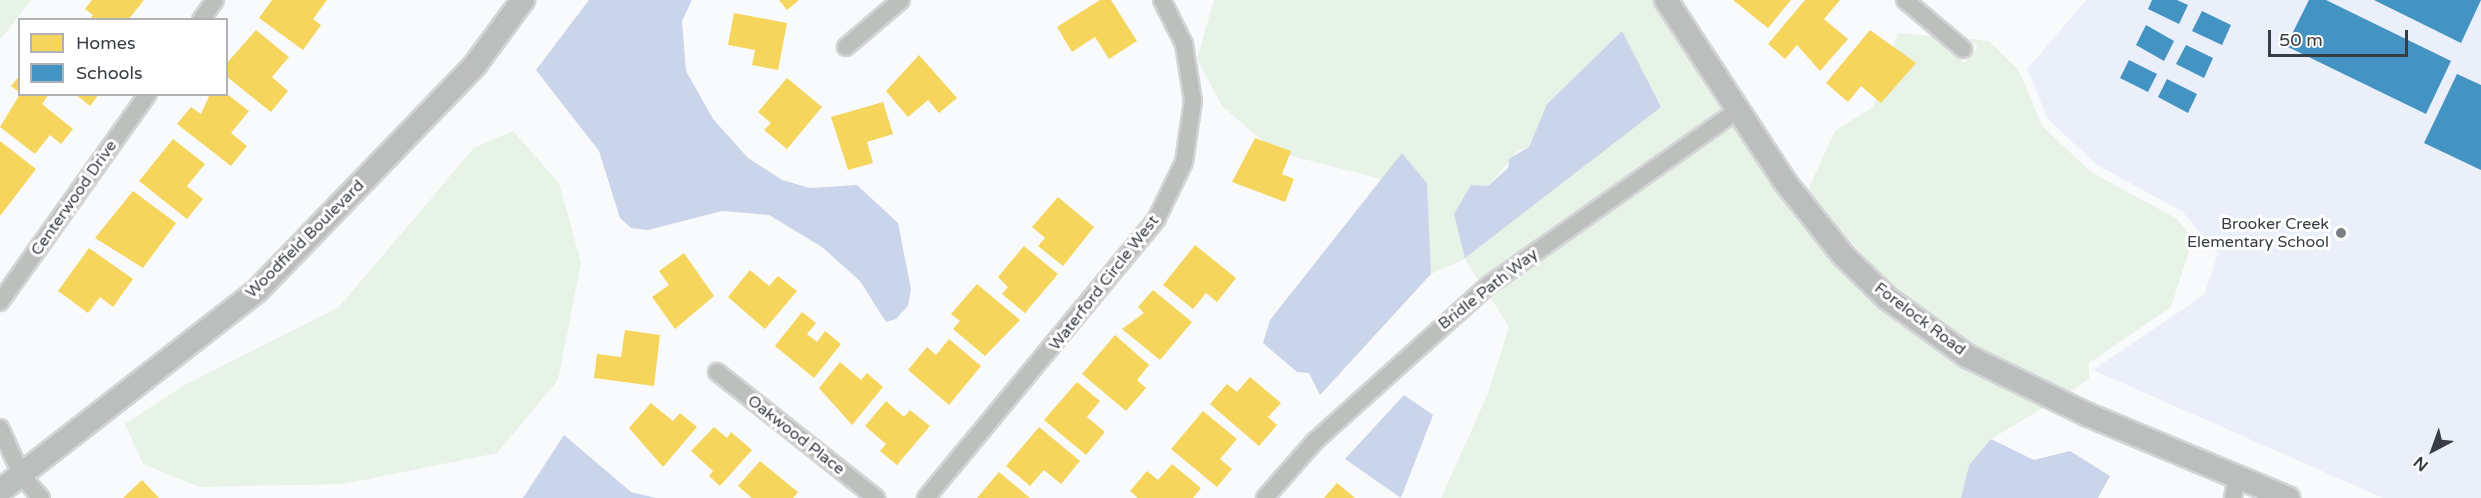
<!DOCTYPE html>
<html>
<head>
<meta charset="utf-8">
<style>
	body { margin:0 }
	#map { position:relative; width:2481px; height:498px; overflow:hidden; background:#f8fafc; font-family:"Varela Round",sans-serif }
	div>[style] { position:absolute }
	.built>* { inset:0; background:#eaeff9 }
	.green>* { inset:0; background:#e6f3e6 }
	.water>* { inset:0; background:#cad4eb }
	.homes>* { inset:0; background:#f6d55c }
	.schools>* { inset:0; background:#4393c3 }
	.roads { filter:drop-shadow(2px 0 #d2d4d6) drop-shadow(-2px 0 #d2d4d6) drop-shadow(0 2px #d2d4d6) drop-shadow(0 -2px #d2d4d6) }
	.street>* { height:16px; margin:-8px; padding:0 8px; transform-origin:8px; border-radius:8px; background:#bdbfbd }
	.secondary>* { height:22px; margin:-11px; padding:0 11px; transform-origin:11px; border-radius:11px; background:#bcbebd }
	.dots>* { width:16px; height:16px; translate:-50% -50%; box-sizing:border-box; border:3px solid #fff; border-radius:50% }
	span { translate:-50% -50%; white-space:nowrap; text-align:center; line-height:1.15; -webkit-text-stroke:6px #fff; paint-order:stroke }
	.street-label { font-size:16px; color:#383c44 }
	.poi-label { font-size:16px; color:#383c44 }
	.right { translate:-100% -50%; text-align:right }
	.legend { position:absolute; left:18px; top:18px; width:210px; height:78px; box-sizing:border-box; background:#fff; border:2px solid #afb1b4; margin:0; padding:8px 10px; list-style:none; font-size:18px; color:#383c44 }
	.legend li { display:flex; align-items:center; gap:12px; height:30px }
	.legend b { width:30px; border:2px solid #afb1b4 }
	.north { position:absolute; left:2403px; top:420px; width:60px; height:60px; -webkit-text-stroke:4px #fff; paint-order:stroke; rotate:221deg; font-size:16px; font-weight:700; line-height:24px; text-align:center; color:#383c44 }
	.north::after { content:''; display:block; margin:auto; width:21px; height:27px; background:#383c44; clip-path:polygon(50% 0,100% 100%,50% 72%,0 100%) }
	.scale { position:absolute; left:2268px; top:30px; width:140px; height:27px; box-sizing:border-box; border:3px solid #383c44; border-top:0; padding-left:8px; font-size:18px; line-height:21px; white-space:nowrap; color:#383c44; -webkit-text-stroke:4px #fff; paint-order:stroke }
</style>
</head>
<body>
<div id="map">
	<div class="built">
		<div style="clip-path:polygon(2086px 0,2481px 0,2481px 498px,2383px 498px,2093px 370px,2204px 295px,2218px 254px,2183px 212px,2097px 165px,2048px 119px,2027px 69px)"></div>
	</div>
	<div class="green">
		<div style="clip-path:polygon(0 0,31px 0,0 40px)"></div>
		<div style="clip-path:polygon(evenodd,1214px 0,1652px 0,1721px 110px,1479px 281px,1465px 259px,1431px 274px,1427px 183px,1402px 154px,1382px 179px,1276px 152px,1222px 106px,1197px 59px,1214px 0,1622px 31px,1465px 258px,1488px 186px,1518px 151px,1529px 147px,1547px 104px,1622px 31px)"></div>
		<div style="clip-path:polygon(1898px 33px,1931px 36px,1964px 63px,1978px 47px,1969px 39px,1989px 41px,2019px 71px,2042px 126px,2091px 172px,2177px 219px,2193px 239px,2171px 307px,2089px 363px,2089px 379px,2067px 393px,1973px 346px,1894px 290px,1807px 192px,1835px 131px,1873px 107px)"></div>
		<div style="clip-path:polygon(1734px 125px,1835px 262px,2046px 406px,1991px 439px,1969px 465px,1961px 498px,1441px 498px,1487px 396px,1509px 327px,1490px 297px)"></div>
		<div style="clip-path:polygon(513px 131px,559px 183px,581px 263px,558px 380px,497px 453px,343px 484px,200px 487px,143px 464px,125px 424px,183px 386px,339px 307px,474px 148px)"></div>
	</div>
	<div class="water">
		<div style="clip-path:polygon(589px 0,692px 0,682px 21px,686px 71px,713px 119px,748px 158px,782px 180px,810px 188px,857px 185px,898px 223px,911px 289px,908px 306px,896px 319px,886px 322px,860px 281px,822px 247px,769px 215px,722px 211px,648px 230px,631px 228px,620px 218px,599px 151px,536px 70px)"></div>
		<div style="clip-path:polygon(1622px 31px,1661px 107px,1465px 258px,1454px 214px,1471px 185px,1488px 186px,1508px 168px,1509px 159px,1529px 147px,1547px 104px)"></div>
		<div style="clip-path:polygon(1402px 153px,1427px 183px,1431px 274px,1320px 395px,1309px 373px,1297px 372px,1263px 343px,1270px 320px)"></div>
		<div style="clip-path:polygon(1404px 395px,1433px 415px,1401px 498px,1345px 459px)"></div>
		<div style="clip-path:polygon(564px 435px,631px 492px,656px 498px,523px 498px)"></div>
		<div style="clip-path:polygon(1991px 439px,2034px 460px,2070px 451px,2110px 476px,2098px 498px,1961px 498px,1969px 465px)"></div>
	</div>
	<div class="homes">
		<div style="clip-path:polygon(92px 0,144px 0,128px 20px,89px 20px,93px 15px,85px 9px)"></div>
		<div style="clip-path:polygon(272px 0,327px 0,313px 19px,321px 25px,303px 50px,259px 18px)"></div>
		<div style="clip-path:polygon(779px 0,799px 0,787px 10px)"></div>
		<div style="clip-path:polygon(1100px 0,1111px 0,1137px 41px,1109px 59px,1095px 37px,1072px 52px,1057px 27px)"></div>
		<div style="clip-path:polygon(1733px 0,1791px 0,1768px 28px)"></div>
		<div style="clip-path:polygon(1805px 0,1840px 0,1824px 19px,1848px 39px,1820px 71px,1797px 45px,1785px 59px,1768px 44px)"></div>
		<div style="clip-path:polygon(734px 13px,787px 23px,778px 70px,752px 65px,755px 50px,728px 45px)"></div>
		<div style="clip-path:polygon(256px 30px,289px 57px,272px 77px,288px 91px,271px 112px,226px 76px,226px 64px)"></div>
		<div style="clip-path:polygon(1870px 30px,1916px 63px,1881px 103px,1861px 86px,1848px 102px,1826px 83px)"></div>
		<div style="clip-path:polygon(919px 55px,957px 98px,939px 113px,928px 100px,908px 117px,886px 91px)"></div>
		<div style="clip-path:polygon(20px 75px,20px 93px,11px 86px)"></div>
		<div style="clip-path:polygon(787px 78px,822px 107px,787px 149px,764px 130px,771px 123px,758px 112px)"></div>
		<div style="clip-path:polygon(20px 94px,49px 94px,42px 104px,73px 129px,61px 144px,50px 135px,35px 154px,0 127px)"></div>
		<div style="clip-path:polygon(75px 94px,99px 94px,90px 106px)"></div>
		<div style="clip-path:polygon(210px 94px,227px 94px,249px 111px,231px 133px,247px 146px,231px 166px,177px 124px,191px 107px,201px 114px)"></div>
		<div style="clip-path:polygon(883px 102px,893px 134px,867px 142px,873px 163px,848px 170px,831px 117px)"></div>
		<div style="clip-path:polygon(1255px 138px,1291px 151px,1282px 174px,1294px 179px,1285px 202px,1232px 182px)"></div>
		<div style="clip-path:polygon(173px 139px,205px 164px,187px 186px,203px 199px,187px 219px,139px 181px)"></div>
		<div style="clip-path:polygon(0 141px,36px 169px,0 216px)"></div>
		<div style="clip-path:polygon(133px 191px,176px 223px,143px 268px,95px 238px)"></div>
		<div style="clip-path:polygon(1058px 197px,1094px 227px,1063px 266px,1038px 246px,1045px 238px,1032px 227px)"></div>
		<div style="clip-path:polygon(1195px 245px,1236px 278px,1217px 302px,1206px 293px,1193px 309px,1163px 285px)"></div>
		<div style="clip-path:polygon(1024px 246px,1058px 274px,1025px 313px,1002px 294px,1008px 287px,998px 277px)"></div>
		<div style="clip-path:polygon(89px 248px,133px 279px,113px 307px,100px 297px,88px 313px,58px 291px)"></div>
		<div style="clip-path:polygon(684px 253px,714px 296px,675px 329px,652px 297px,669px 285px,659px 271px)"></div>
		<div style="clip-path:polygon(750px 270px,769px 286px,778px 276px,797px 291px,765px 329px,728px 297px)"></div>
		<div style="clip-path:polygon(977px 284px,1020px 320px,985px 356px,953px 329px,960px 321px,951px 314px)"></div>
		<div style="clip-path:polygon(1153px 290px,1192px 322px,1160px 360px,1122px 329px,1144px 313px,1138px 307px)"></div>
		<div style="clip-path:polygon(802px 312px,816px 323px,807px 334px,817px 342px,825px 331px,841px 344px,814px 378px,775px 346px)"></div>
		<div style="clip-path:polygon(625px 330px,660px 335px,654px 386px,594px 378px,597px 354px,621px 357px)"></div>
		<div style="clip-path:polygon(1115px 335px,1149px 365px,1137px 380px,1146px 388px,1126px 411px,1082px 374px)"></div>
		<div style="clip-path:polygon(949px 339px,981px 366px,949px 405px,908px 370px,927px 347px,936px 355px)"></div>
		<div style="clip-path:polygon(840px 362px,861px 380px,867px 373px,883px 387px,852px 425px,819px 388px)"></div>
		<div style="clip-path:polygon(1250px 377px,1281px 403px,1268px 417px,1277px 425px,1259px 446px,1210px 404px,1227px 384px,1237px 392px)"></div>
		<div style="clip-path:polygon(1077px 382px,1100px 401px,1087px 417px,1105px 432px,1086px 455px,1044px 420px)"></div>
		<div style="clip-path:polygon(886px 401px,904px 417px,910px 410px,930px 426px,897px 465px,880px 451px,886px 444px,865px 426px)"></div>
		<div style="clip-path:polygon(651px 403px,673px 421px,680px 413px,697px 427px,663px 467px,629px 428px)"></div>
		<div style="clip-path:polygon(1203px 411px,1237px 439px,1220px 459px,1232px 469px,1217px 487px,1171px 449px)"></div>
		<div style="clip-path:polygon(714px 427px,727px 438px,731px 432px,752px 450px,720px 486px,709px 476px,713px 471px,691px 451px)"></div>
		<div style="clip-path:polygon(1039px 427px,1080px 461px,1061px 484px,1044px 470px,1030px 486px,1006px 466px)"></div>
		<div style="clip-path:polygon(760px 461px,798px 492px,793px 498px,752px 498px,738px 486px)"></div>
		<div style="clip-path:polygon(1172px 464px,1201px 488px,1193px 498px,1138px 498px,1130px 491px,1147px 471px,1158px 480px)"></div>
		<div style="clip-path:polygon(999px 472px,1030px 498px,977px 498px)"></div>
		<div style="clip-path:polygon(142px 480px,159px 498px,123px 498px)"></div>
		<div style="clip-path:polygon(1337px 483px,1355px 498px,1324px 498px)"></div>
	</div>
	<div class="schools">
		<div style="clip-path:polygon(2152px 0,2177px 0,2188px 5px,2179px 24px,2148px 9px)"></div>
		<div style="clip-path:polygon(2309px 0,2326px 0,2451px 61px,2426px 114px,2286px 46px)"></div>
		<div style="clip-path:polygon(2374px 0,2481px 0,2461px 43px)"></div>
		<div style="clip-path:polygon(2202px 11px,2231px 25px,2222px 45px,2192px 31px)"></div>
		<div style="clip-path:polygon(2146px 25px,2174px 41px,2164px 61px,2136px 45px)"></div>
		<div style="clip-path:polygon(2186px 45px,2213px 58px,2204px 78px,2176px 64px)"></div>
		<div style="clip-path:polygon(2129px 60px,2157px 74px,2148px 92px,2120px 78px)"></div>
		<div style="clip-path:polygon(2457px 74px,2481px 85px,2481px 170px,2424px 143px)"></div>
		<div style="clip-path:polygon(2167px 79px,2197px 94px,2188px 113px,2158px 97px)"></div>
	</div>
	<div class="roads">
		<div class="street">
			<div style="left:1905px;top:0;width:76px;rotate:40.2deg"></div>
			<div style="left:201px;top:20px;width:24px;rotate:-55deg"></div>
			<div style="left:846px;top:47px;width:72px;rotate:-40.5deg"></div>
			<div style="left:0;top:302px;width:255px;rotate:-54.6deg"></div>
			<div style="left:717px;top:372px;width:203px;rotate:38.4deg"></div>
			<div style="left:0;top:428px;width:53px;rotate:65.4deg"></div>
			<div style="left:22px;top:476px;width:29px;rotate:49deg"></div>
			<div style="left:926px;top:498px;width:361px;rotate:-50.4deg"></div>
			<div style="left:1156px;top:220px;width:64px;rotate:-64.2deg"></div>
			<div style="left:1184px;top:162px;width:62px;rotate:-81.6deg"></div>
			<div style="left:1193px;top:101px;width:58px;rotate:-99deg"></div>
			<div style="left:1184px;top:44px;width:49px;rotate:-116.6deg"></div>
			<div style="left:1265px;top:498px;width:76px;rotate:-48.7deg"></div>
			<div style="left:1315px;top:441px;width:234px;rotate:-41.9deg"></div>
			<div style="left:1489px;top:285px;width:303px;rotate:-35.1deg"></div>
			<div style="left:2233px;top:498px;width:23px;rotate:-80deg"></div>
		</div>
		<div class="secondary">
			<div style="left:1666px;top:0;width:217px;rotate:56.8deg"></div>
			<div style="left:1785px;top:182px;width:93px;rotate:51.5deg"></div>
			<div style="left:1843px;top:255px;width:62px;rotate:44.3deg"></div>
			<div style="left:1887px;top:298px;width:99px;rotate:35.9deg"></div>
			<div style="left:1967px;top:356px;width:132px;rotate:26deg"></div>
			<div style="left:2086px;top:414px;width:219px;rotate:22.6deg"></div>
			<div style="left:0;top:491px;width:327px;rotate:-37.9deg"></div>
			<div style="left:258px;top:290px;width:313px;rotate:-46deg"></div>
			<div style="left:475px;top:65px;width:81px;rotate:-53.6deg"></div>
		</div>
	</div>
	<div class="dots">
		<div style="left:2341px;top:233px;background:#7b7e84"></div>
	</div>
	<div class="street-label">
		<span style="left:74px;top:198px;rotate:-55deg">Centerwood Drive</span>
		<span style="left:305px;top:239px;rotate:-45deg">Woodfield Boulevard</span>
		<span style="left:1104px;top:283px;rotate:-52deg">Waterford Circle West</span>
		<span style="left:1488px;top:289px;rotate:-38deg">Bridle Path Way</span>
		<span style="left:1920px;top:319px;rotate:37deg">Forelock Road</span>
		<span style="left:796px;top:435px;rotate:38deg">Oakwood Place</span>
	</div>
	<div class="poi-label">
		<span class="right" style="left:2329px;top:233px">Brooker Creek<br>Elementary School</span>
	</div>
	<ul class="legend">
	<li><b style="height:16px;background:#f6d55c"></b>Homes</li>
	<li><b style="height:16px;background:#4393c3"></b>Schools</li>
	</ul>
	<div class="north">N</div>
	<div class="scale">50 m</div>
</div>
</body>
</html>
